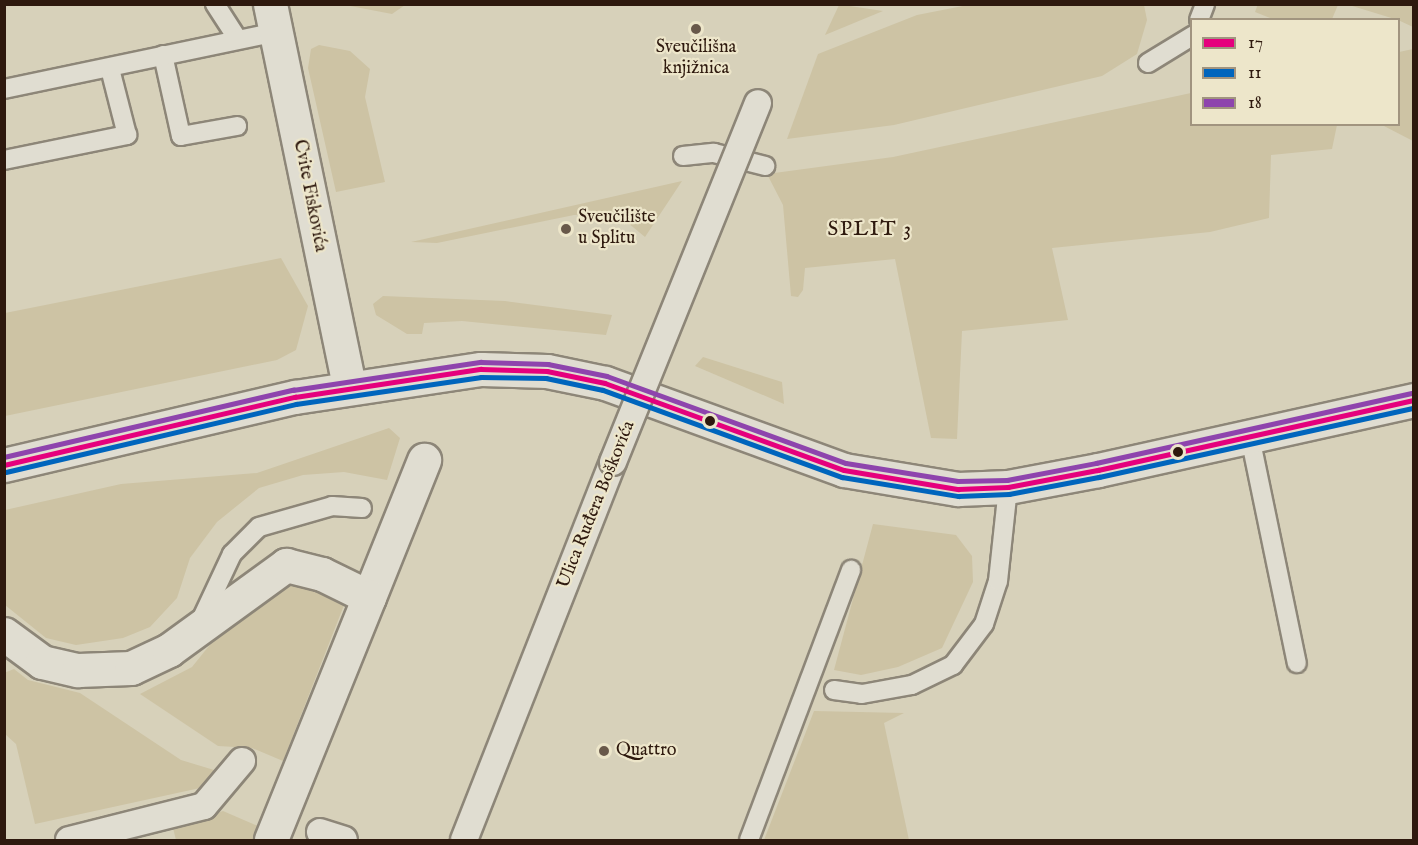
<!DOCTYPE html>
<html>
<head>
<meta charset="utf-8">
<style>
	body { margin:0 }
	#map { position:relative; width:1418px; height:845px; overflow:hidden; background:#d7d1ba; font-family:"IM FELL English",serif }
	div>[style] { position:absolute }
	.green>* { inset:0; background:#cdc3a4 }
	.roads { filter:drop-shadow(2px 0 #8d8678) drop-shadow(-2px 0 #8d8678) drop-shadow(0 2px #8d8678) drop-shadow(0 -2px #8d8678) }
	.service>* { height:18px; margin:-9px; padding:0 9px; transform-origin:9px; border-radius:9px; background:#e0ddd1 }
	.pedestrian>* { height:26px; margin:-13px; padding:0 13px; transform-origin:13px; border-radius:13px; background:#e0ddd1 }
	.minor>* { height:33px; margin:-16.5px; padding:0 16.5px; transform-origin:16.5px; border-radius:16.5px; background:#e0ddd1 }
	.tertiary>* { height:33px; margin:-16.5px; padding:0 16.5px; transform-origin:16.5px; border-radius:16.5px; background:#e0ddd1 }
	.bridges { filter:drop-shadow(2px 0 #8d8678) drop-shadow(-2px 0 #8d8678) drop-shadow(0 2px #8d8678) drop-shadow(0 -2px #8d8678) }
	.pedestrian-bridge>* { height:26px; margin:-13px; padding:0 13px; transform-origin:13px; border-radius:13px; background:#e0ddd1 }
	.bus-1>* { height:4.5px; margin:-2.25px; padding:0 2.25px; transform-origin:2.25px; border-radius:2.25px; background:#e5007d }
	.bus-2>* { height:4.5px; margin:-2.25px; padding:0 2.25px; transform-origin:2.25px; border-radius:2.25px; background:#0065bd }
	.bus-3>* { height:4.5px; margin:-2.25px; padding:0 2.25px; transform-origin:2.25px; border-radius:2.25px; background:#8e44ad }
	.dots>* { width:16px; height:16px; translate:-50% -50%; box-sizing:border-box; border:3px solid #ede6ca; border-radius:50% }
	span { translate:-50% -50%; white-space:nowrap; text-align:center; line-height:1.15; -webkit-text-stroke:4.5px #ede6ca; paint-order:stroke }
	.poi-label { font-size:18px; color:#2e190e }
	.left { translate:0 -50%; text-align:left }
	.street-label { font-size:18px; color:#2e190e }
	.quarter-label { font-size:21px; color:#2e190e; letter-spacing:1.5px }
	.frame { position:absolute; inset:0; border:6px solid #2e190e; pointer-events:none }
	.legend { position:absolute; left:1190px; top:18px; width:210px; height:108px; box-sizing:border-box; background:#ede6ca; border:2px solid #a1947f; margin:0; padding:8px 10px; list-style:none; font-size:18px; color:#2e190e }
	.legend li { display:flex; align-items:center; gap:12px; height:30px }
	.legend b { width:30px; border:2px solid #a1947f }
</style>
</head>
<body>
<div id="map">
	<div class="green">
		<div style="clip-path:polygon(973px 4px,1144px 5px,1147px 20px,1137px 54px,1102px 76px,894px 125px,787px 139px,818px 54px,917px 15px)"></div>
		<div style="clip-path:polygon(1258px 4px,1338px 4px,1338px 5px,1332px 19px,1275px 20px,1255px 12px)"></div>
		<div style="clip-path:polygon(345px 5px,405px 5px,392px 14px)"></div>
		<div style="clip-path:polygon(839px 5px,843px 5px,883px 11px,825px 35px)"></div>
		<div style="clip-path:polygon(1349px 5px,1413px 5px,1413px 27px,1398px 20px)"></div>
		<div style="clip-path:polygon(319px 45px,350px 51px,370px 69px,365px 97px,385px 182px,336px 192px,308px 68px,311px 49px)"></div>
		<div style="clip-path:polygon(1413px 49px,1414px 49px,1413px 141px,1382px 125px,1398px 124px,1399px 52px)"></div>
		<div style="clip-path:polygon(1191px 93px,1192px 124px,1337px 125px,1332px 149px,1271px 155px,1269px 218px,1210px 232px,1052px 248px,1068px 320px,962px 331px,957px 439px,931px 438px,895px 259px,805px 268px,803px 290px,798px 297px,791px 296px,783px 205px,767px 174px,893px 157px)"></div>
		<div style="clip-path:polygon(682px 181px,645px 237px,616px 213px,574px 215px,437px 243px,411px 242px)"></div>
		<div style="clip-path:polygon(281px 258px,308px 306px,296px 350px,277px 360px,5px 416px,5px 313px)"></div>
		<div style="clip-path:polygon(383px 296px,505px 301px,612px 315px,606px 335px,462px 321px,424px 323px,422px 334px,407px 334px,376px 315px,373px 304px)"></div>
		<div style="clip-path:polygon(703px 357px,782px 382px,784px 404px,695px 366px)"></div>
		<div style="clip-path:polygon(389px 428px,400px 438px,387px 480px,344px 472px,303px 475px,259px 488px,217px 522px,190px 558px,177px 598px,150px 627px,123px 638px,76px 645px,46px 638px,5px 605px,5px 510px,121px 484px,257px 473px)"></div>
		<div style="clip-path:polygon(873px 524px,956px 535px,972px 556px,973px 582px,942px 648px,898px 667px,861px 675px,834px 670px)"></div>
		<div style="clip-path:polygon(283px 584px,309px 584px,346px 600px,283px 761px,252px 748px,218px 746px,140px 694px,192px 667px,221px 631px)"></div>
		<div style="clip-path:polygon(14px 669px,28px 680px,80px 693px,181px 760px,214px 770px,212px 777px,200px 788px,35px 824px,16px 744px,5px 734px,4px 673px)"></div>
		<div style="clip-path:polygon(814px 711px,904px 713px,884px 723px,909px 840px,764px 840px)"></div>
		<div style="clip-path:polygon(223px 811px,265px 829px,260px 840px,176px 840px,173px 828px)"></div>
	</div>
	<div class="roads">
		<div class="service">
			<div style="left:215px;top:4px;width:40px;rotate:57.1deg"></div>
			<div style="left:1199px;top:20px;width:17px;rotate:-69deg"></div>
			<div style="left:163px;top:55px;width:83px;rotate:77.5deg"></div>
			<div style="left:181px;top:136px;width:57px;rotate:-10.1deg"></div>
			<div style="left:1148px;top:63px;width:52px;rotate:-31.5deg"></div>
			<div style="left:4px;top:89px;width:278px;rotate:-11.8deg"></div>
			<div style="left:683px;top:156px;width:31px;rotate:-6deg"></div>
			<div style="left:714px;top:153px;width:53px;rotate:14.3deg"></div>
			<div style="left:4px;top:160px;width:126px;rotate:-11.5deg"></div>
			<div style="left:127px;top:135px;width:68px;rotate:-104.4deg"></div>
			<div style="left:1250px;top:437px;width:231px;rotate:78.3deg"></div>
			<div style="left:201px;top:620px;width:73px;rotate:-64.8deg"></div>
			<div style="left:232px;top:554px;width:38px;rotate:-45deg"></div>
			<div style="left:259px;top:527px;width:76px;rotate:-16deg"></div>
			<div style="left:332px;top:506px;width:30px;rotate:4deg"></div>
			<div style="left:834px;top:690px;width:28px;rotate:8deg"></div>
			<div style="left:862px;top:694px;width:51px;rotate:-10.2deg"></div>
			<div style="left:912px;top:685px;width:46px;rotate:-26deg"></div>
			<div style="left:953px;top:665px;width:51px;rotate:-52.9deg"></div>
			<div style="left:984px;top:624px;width:45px;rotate:-72deg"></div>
			<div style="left:998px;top:581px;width:95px;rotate:-83.9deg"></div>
			<div style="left:749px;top:840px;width:289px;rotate:-69.3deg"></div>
		</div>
		<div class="pedestrian">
			<div style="left:320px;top:832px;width:25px;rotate:18deg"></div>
			<div style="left:69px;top:840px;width:139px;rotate:-14.1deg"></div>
			<div style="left:204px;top:806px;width:59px;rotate:-49.8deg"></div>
			<div style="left:464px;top:840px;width:406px;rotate:-68.5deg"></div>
		</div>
		<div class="minor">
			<div style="left:270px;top:4px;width:390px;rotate:78.3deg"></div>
			<div style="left:369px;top:597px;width:148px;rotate:-68.1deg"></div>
			<div style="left:4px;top:634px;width:47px;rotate:36.4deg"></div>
			<div style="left:42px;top:662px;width:37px;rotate:13deg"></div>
			<div style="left:78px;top:670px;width:53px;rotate:-2.2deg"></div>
			<div style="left:131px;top:668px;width:42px;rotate:-25.3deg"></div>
			<div style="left:169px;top:650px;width:145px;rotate:-36deg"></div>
			<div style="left:286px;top:565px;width:37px;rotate:14deg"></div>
			<div style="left:322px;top:574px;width:52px;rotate:26.1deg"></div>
			<div style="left:369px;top:597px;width:262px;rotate:112deg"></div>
		</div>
		<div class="tertiary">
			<div style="left:4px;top:465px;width:299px;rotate:-13.2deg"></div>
			<div style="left:295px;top:397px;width:188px;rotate:-8.6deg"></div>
			<div style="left:481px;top:369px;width:66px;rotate:1.7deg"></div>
			<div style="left:547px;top:371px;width:59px;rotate:11.7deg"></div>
			<div style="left:605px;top:383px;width:254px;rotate:20deg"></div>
			<div style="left:844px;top:470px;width:116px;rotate:9.5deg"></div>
			<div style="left:958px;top:489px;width:50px;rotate:-2.3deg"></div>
			<div style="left:1008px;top:487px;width:92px;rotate:-10.7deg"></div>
			<div style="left:1098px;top:470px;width:324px;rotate:-12.5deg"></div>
		</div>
	</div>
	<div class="bridges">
		<div class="pedestrian-bridge">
			<div style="left:613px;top:462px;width:387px;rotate:-68deg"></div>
		</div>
	</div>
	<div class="bus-1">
		<div style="left:4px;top:465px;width:299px;rotate:-13.2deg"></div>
		<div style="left:295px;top:397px;width:188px;rotate:-8.6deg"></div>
		<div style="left:481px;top:369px;width:66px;rotate:1.7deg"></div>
		<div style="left:547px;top:371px;width:59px;rotate:11.7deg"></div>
		<div style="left:605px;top:383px;width:254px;rotate:20deg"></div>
		<div style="left:844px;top:470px;width:116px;rotate:9.5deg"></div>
		<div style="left:958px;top:489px;width:50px;rotate:-2.3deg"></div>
		<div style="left:1008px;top:487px;width:92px;rotate:-10.7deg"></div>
		<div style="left:1098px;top:470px;width:324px;rotate:-12.5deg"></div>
	</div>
	<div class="bus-2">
		<div style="left:6px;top:472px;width:298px;rotate:-13.2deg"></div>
		<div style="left:296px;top:404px;width:187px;rotate:-8.3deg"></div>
		<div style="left:481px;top:377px;width:65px;rotate:0.9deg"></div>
		<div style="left:546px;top:378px;width:58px;rotate:11.9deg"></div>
		<div style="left:603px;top:390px;width:254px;rotate:20deg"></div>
		<div style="left:842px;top:477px;width:118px;rotate:9.3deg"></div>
		<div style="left:958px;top:496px;width:51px;rotate:-2.2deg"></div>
		<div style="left:1009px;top:494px;width:92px;rotate:-10.7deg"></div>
		<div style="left:1099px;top:477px;width:322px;rotate:-12.4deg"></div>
	</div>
	<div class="bus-3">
		<div style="left:4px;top:457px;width:297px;rotate:-13.1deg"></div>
		<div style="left:293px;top:390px;width:190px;rotate:-8.5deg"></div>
		<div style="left:481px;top:362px;width:67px;rotate:1.7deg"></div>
		<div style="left:548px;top:364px;width:60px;rotate:11.5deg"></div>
		<div style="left:607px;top:376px;width:254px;rotate:20deg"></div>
		<div style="left:846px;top:463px;width:113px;rotate:9.1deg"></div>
		<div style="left:958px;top:481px;width:49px;rotate:-1.2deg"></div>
		<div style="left:1007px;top:480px;width:91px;rotate:-10.8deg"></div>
		<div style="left:1096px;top:463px;width:324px;rotate:-12.5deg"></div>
	</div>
	<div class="dots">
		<div style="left:696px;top:29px;background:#69594a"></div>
		<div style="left:566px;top:229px;background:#69594a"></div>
		<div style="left:710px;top:421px;background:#2e190e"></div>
		<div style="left:1178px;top:452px;background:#2e190e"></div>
		<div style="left:604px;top:751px;background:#69594a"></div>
	</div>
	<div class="poi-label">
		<span style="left:696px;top:59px">Sveučilišna<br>knjižnica</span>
		<span class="left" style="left:578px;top:229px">Sveučilište<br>u Splitu</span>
		<span class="left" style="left:616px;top:751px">Quattro</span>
	</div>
	<div class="street-label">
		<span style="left:309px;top:196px;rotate:79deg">Cvite Fiskovića</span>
		<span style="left:597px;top:505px;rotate:-68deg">Ulica Ruđera Boškovića</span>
	</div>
	<div class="quarter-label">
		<span style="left:870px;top:230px">SPLIT 3</span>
	</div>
	<div class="frame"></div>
	<ul class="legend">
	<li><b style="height:8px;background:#e5007d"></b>17</li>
	<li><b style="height:8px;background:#0065bd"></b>11</li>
	<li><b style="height:8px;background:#8e44ad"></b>18</li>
	</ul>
</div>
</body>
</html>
